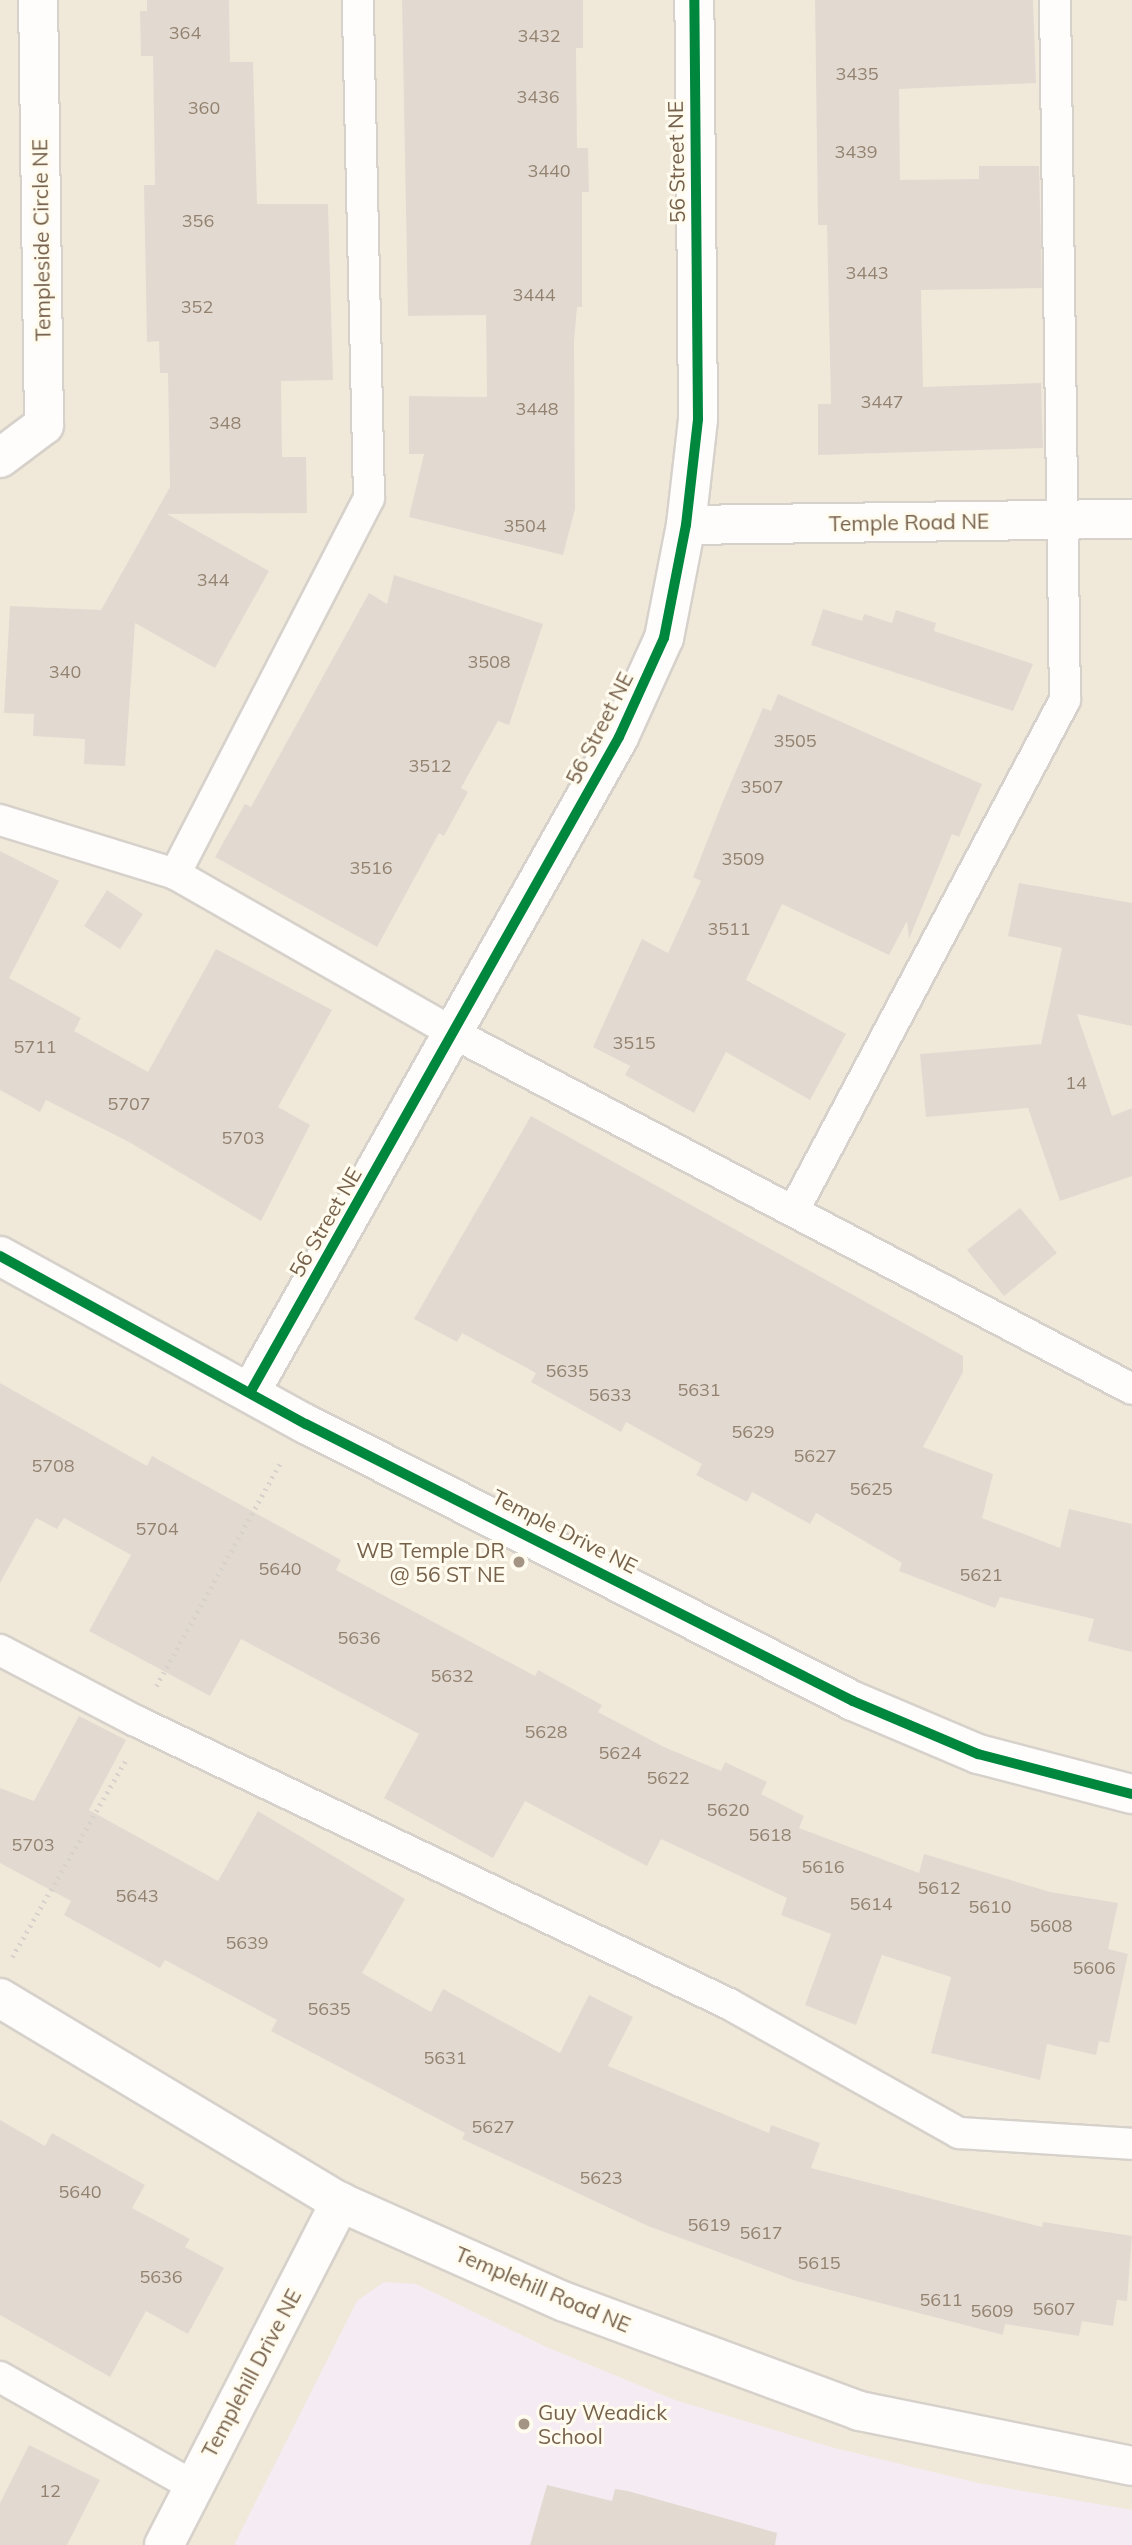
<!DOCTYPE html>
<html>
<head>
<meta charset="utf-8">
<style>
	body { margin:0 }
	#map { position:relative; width:1132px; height:2545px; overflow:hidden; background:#f7f4ec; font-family:Mulish,sans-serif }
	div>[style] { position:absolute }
	.residential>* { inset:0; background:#f0e9da }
	.education>* { inset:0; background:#f5ebf3 }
	.building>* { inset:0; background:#e2dad1 }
	.path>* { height:4.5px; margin-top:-2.25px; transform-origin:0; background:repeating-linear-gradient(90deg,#d8d2cc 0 2px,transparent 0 7px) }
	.roads { filter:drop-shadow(2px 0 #d6d1ca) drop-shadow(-2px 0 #d6d1ca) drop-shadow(0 2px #d6d1ca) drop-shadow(0 -2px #d6d1ca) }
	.lane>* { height:30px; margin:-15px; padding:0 15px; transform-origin:15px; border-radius:15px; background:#fefdfc }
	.street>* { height:38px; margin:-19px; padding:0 19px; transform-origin:19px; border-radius:19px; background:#fefdfc }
	.secondary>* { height:38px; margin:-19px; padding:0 19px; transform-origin:19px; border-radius:19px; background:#fefdfc }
	.cycleway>* { height:10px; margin:-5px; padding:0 5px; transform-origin:5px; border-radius:5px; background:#00873e }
	.dots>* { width:19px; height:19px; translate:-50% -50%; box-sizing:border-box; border:4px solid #fffbee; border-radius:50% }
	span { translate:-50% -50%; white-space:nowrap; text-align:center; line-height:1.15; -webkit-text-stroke:6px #fffbee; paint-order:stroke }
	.number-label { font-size:18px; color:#938270 }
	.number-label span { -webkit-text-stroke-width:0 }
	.street-label { font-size:21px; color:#76614b }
	.poi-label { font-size:21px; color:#76614b }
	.right { translate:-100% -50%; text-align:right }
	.left { translate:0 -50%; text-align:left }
</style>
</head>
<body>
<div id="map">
	<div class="residential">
		<div style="clip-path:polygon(0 0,1132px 0,1132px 2545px,0 2545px)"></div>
	</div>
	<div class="education">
		<div style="clip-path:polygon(384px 2282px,416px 2284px,544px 2346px,675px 2400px,831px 2447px,978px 2483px,1132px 2510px,1132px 2545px,234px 2545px,357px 2301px)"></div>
	</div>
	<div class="building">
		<div style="clip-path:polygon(147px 0,229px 0,230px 62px,253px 62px,257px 204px,328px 204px,333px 380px,281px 381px,282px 457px,306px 457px,307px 513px,167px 514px,269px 571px,215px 668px,135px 623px,125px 766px,84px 764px,85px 739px,33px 736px,34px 714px,4px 713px,10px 606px,101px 610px,170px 487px,168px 373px,160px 373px,159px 341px,147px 342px,144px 185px,155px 185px,153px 56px,141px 56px,140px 11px,147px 11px)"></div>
		<div style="clip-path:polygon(402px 0,583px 0,583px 48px,576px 48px,577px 148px,588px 148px,589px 192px,582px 192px,582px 307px,577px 307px,574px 341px,575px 509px,563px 555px,409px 517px,424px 454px,409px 454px,409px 396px,487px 397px,486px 315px,408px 316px)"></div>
		<div style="clip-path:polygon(815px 0,1033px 0,1036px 83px,899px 89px,900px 180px,979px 179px,979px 166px,1039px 166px,1042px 288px,921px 290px,923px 387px,1041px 383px,1043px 448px,818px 455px,818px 404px,831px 404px,827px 225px,818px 225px)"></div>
		<div style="clip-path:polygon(394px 575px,543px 624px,509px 725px,498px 721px,461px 788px,468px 792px,444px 836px,439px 833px,377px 947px,215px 857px,245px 804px,251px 807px,369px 593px,387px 604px)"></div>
		<div style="clip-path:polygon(823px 609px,862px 621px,864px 614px,892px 623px,896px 610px,936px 623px,934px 631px,1033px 664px,1013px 711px,811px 645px)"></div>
		<div style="clip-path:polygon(778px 694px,982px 784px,959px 837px,952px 834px,909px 939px,907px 921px,889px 955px,782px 904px,746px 980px,846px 1034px,810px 1100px,726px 1052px,694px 1113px,625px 1075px,630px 1066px,593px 1047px,642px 939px,668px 953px,701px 881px,693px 877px,723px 801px,763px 708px,771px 711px)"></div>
		<div style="clip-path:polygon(0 851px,59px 881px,9px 978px,81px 1018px,74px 1031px,148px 1072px,216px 949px,332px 1010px,278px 1107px,310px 1125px,261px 1221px,129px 1142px,46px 1100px,40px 1112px,0 1090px)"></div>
		<div style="clip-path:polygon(1019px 883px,1132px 903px,1132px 1026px,1077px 1014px,1112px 1116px,1132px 1108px,1132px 1176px,1060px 1201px,1028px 1108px,926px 1117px,920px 1054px,1041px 1044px,1062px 948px,1008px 936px)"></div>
		<div style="clip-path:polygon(107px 890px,143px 914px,120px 949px,84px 926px)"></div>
		<div style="clip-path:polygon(531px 1116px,963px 1356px,963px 1372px,923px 1447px,993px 1474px,982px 1518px,1060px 1548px,1069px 1509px,1132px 1524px,1132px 1652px,1088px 1641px,1094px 1619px,1000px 1597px,995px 1608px,899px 1571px,902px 1563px,816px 1513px,810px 1524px,752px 1492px,747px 1502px,696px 1475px,702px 1464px,626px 1422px,621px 1432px,531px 1382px,536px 1373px,462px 1333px,457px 1342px,414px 1319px)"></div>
		<div style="clip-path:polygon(1020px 1208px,1057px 1253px,1004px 1296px,967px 1250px)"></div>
		<div style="clip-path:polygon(0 1383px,147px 1466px,152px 1456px,341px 1560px,336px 1570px,535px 1676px,538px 1670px,602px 1705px,598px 1712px,664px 1747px,721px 1771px,725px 1762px,767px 1782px,761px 1794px,804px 1816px,799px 1828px,919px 1873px,924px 1854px,1050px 1892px,1118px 1903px,1108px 1949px,1128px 1954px,1109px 2043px,1099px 2041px,1096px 2055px,1047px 2044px,1040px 2080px,931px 2053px,951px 1977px,882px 1955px,856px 2025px,805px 2005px,831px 1934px,781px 1915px,787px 1898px,661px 1839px,647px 1866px,525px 1801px,493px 1858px,384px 1798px,419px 1734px,241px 1639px,210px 1696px,89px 1631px,131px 1555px,64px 1518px,57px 1529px,36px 1518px,0 1583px)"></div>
		<div style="clip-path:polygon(79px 1716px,126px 1740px,89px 1810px,218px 1881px,258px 1811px,405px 1899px,362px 1973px,431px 2012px,443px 1989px,560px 2053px,589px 1995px,633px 2017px,608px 2066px,769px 2133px,771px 2125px,820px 2143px,811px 2168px,1042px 2227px,1043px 2222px,1132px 2236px,1127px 2301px,1117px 2300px,1113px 2326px,1082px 2321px,1079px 2336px,1005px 2324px,1003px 2335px,796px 2281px,648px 2226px,462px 2139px,465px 2133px,271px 2031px,277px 2020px,165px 1960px,160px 1968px,64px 1915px,71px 1901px,0 1863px,0 1788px,34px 1801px)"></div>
		<div style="clip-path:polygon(0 2120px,45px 2146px,52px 2133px,145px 2185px,132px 2208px,190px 2239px,185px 2247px,224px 2268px,188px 2334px,146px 2311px,110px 2377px,0 2315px)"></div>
		<div style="clip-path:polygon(29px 2445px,100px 2480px,67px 2545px,0 2545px,0 2503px)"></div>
		<div style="clip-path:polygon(547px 2485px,612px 2501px,615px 2489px,628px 2491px,777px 2533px,775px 2545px,530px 2545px)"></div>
	</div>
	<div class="path">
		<div style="left:156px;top:1686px;width:255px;rotate:-60.9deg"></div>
		<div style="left:12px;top:1957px;width:226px;rotate:-60deg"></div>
	</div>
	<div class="roads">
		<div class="lane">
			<div style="left:0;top:820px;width:183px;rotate:17.1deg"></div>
			<div style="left:175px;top:874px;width:322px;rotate:29.7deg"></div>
			<div style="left:455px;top:1034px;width:764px;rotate:27.67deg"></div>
			<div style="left:175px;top:874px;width:423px;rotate:-62.7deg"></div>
			<div style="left:369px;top:498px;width:498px;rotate:-91.3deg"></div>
			<div style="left:794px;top:1210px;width:578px;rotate:-62.02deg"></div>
			<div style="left:1065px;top:700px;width:700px;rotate:-90.82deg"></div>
			<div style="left:0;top:1650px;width:153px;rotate:27.6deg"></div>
			<div style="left:136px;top:1721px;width:657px;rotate:25.51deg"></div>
			<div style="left:729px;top:2004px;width:264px;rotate:29.3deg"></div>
			<div style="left:959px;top:2133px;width:173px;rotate:3.6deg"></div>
			<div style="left:0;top:2377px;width:220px;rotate:29.4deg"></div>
		</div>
		<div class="street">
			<div style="left:0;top:458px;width:55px;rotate:-36.9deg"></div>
			<div style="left:44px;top:425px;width:425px;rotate:-90.8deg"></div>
			<div style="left:686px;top:525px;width:446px;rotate:-0.8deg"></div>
			<div style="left:0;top:1998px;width:397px;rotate:31deg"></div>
			<div style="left:340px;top:2202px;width:246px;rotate:24deg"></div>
			<div style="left:565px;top:2302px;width:314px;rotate:20.3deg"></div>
			<div style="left:859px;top:2411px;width:278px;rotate:11.4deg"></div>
			<div style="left:164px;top:2545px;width:386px;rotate:-62.8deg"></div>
		</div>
		<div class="secondary">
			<div style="left:0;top:1256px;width:349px;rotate:28.8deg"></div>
			<div style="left:306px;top:1424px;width:613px;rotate:26.86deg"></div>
			<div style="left:853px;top:1701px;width:136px;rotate:23deg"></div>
			<div style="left:978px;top:1754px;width:159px;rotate:14.6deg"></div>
			<div style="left:251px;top:1391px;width:750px;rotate:-60.63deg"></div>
			<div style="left:619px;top:737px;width:109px;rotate:-65.6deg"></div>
			<div style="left:664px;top:638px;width:115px;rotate:-79deg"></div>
			<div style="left:686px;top:525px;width:107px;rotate:-83.5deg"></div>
			<div style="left:698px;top:419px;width:419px;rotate:-90.5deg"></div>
		</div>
	</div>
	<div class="cycleway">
		<div style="left:0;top:1256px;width:349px;rotate:28.8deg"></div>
		<div style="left:306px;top:1424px;width:613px;rotate:26.86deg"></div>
		<div style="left:853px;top:1701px;width:136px;rotate:23deg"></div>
		<div style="left:978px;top:1754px;width:159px;rotate:14.6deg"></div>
		<div style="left:251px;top:1391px;width:750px;rotate:-60.63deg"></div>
		<div style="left:619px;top:737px;width:109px;rotate:-65.6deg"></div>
		<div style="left:664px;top:638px;width:115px;rotate:-79deg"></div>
		<div style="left:686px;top:525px;width:107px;rotate:-83.5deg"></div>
		<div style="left:698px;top:419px;width:419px;rotate:-90.5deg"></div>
	</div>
	<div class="dots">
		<div style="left:519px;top:1562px;background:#a39483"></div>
		<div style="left:524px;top:2424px;background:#a39483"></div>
	</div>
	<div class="number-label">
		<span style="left:185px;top:33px">364</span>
		<span style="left:539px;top:36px">3432</span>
		<span style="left:857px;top:74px">3435</span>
		<span style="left:538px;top:97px">3436</span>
		<span style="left:204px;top:108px">360</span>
		<span style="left:856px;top:152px">3439</span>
		<span style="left:549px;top:171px">3440</span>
		<span style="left:198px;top:221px">356</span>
		<span style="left:867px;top:273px">3443</span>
		<span style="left:534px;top:295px">3444</span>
		<span style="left:197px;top:307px">352</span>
		<span style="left:882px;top:402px">3447</span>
		<span style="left:537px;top:409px">3448</span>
		<span style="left:225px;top:423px">348</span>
		<span style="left:525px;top:526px">3504</span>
		<span style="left:213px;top:580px">344</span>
		<span style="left:489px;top:662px">3508</span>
		<span style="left:65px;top:672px">340</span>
		<span style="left:795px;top:741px">3505</span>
		<span style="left:430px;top:766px">3512</span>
		<span style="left:762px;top:787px">3507</span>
		<span style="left:743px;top:859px">3509</span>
		<span style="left:371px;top:868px">3516</span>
		<span style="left:729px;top:929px">3511</span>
		<span style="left:634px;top:1043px">3515</span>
		<span style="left:35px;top:1047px">5711</span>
		<span style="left:1076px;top:1083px">14</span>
		<span style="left:129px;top:1104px">5707</span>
		<span style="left:243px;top:1138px">5703</span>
		<span style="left:567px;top:1371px">5635</span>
		<span style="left:699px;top:1390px">5631</span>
		<span style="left:610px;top:1395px">5633</span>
		<span style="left:753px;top:1432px">5629</span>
		<span style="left:815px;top:1456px">5627</span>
		<span style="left:53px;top:1466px">5708</span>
		<span style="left:871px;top:1489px">5625</span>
		<span style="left:157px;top:1529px">5704</span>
		<span style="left:280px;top:1569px">5640</span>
		<span style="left:981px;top:1575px">5621</span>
		<span style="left:359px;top:1638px">5636</span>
		<span style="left:452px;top:1676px">5632</span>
		<span style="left:546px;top:1732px">5628</span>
		<span style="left:620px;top:1753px">5624</span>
		<span style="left:668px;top:1778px">5622</span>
		<span style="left:728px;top:1810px">5620</span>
		<span style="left:770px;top:1835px">5618</span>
		<span style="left:33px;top:1845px">5703</span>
		<span style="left:823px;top:1867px">5616</span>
		<span style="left:939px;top:1888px">5612</span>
		<span style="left:137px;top:1896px">5643</span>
		<span style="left:871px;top:1904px">5614</span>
		<span style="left:990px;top:1907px">5610</span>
		<span style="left:1051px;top:1926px">5608</span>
		<span style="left:247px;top:1943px">5639</span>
		<span style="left:1094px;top:1968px">5606</span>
		<span style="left:329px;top:2009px">5635</span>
		<span style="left:445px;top:2058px">5631</span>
		<span style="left:493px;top:2127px">5627</span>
		<span style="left:601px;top:2178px">5623</span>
		<span style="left:80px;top:2192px">5640</span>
		<span style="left:709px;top:2225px">5619</span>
		<span style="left:761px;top:2233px">5617</span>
		<span style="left:819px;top:2263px">5615</span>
		<span style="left:161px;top:2277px">5636</span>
		<span style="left:941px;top:2300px">5611</span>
		<span style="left:1054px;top:2309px">5607</span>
		<span style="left:992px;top:2311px">5609</span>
		<span style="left:50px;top:2491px">12</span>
	</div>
	<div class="street-label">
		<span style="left:676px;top:162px;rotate:-91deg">56 Street NE</span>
		<span style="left:41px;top:240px;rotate:-91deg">Templeside Circle NE</span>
		<span style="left:909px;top:522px;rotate:-1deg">Temple Road NE</span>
		<span style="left:599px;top:728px;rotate:-63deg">56 Street NE</span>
		<span style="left:325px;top:1222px;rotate:-60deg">56 Street NE</span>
		<span style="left:565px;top:1531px;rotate:27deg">Temple Drive NE</span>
		<span style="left:543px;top:2289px;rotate:23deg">Templehill Road NE</span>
		<span style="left:251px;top:2373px;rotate:-62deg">Templehill Drive NE</span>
	</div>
	<div class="poi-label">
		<span class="right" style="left:505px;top:1562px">WB Temple DR<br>@ 56 ST NE</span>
		<span class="left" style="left:538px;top:2424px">Guy Weadick<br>School</span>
	</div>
</div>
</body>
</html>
